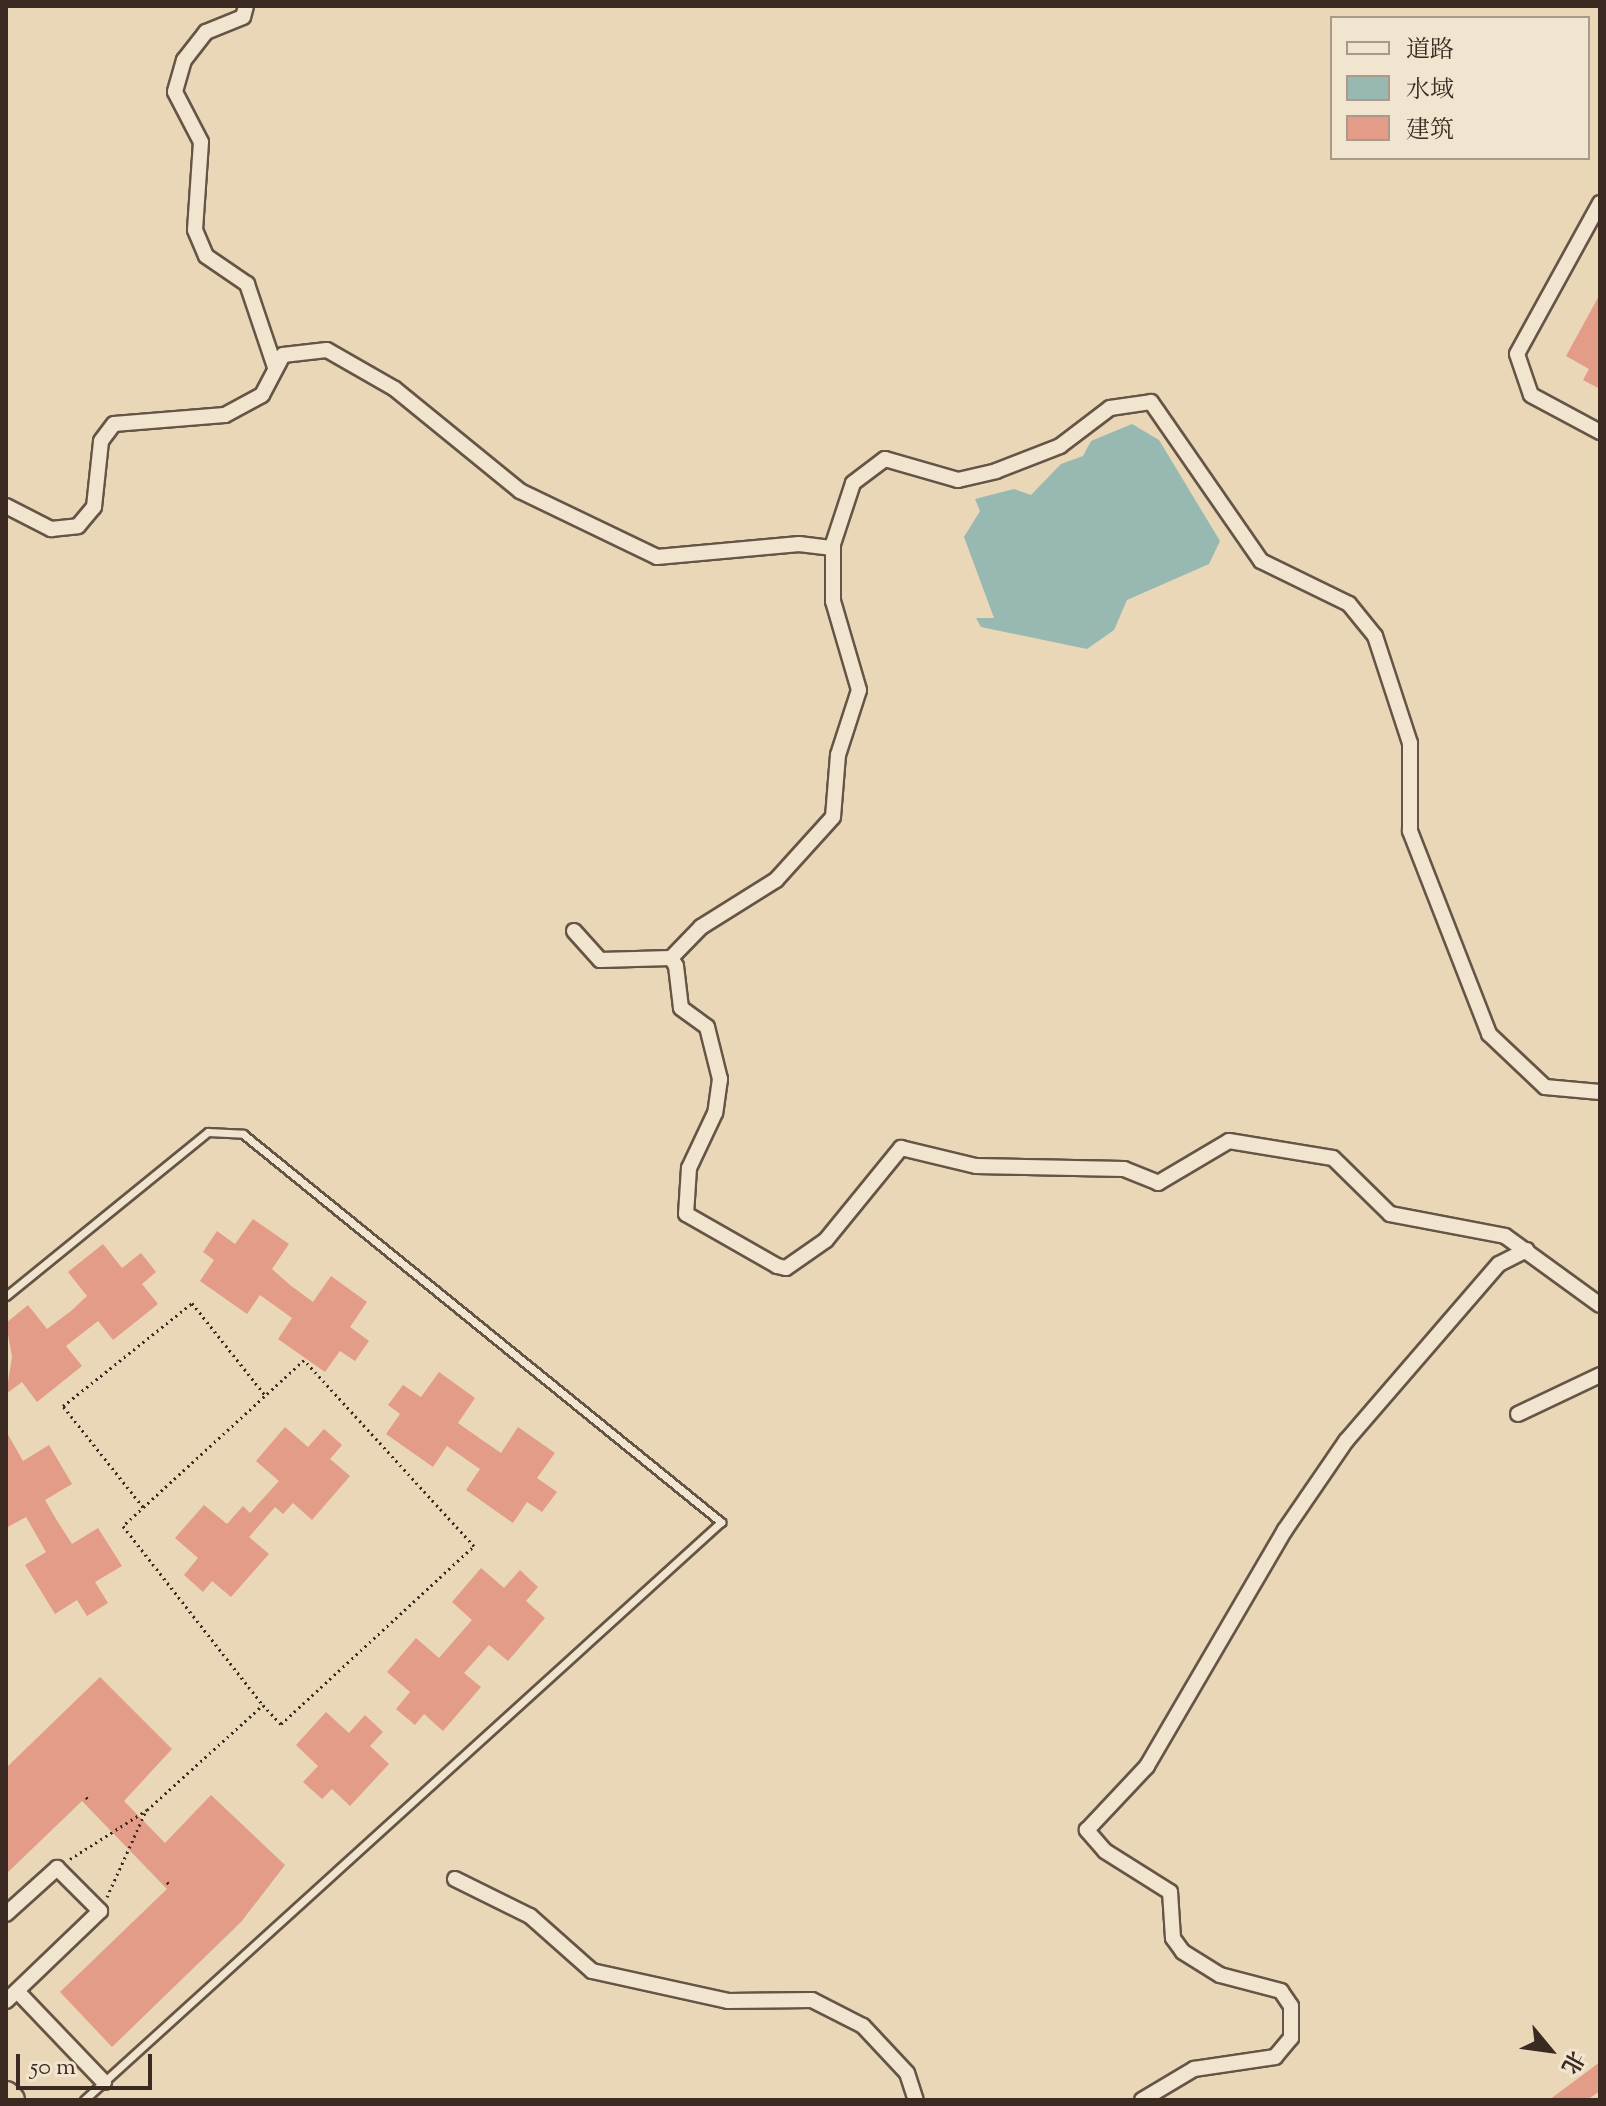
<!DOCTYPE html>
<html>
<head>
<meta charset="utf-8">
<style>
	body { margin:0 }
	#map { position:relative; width:1606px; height:2106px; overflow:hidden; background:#e9d7b7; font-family:"Sorts Mill Goudy","Noto Serif SC",serif }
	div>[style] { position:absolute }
	.water>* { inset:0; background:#97b9b1 }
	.building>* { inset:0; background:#e39c87 }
	.path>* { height:3px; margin-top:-1.5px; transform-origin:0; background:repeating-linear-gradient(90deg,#3a2a21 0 2px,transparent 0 6px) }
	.roads { filter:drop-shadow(2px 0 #665546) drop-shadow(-2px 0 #665546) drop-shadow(0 2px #665546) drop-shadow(0 -2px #665546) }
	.lane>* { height:7px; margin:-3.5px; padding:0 3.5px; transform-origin:3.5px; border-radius:3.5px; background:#f1e5d0 }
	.street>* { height:14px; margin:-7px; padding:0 7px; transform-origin:7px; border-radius:7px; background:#f1e5d0 }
	.highway>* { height:26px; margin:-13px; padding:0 13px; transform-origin:13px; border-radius:13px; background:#e9d7b7 }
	span { translate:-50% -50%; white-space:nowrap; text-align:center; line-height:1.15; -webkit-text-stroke:6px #f1e5d0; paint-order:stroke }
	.frame { position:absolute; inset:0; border:8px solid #3a2a21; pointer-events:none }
	.legend { position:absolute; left:1330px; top:16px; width:260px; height:144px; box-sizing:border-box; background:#f1e5d0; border:2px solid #a89a8a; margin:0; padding:10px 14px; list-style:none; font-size:24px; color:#3a2a21 }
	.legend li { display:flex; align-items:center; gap:16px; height:40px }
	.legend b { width:40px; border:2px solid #a89a8a }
	.north { position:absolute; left:1510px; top:2010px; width:80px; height:80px; -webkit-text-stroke:6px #f1e5d0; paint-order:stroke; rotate:119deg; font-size:22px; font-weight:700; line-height:32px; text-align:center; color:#3a2a21 }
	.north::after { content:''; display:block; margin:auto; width:28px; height:36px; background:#3a2a21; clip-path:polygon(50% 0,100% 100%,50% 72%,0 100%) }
	.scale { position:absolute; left:16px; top:2054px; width:136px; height:36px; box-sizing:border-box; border:4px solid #3a2a21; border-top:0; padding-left:10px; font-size:24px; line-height:28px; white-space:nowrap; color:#3a2a21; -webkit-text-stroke:6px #f1e5d0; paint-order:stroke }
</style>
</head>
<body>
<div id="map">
	<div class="water">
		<div style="clip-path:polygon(1132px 424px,1159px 440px,1220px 541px,1209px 564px,1127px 600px,1114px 630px,1087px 649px,981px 627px,976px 618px,994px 618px,964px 537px,980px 511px,975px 499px,1014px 489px,1031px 495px,1061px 464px,1083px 456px,1091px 441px)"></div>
	</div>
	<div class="building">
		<div style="clip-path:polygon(1600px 294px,1600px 389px,1583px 380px,1589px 369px,1566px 356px)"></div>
		<div style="clip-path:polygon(253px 1219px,289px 1244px,272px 1269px,290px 1285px,313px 1302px,331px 1276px,367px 1302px,350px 1327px,369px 1341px,355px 1361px,340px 1351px,325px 1372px,278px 1339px,292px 1318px,260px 1295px,247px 1314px,200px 1281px,214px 1260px,203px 1252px,217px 1231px,235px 1244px)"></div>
		<div style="clip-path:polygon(103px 1244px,122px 1268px,141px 1253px,156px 1272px,142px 1284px,158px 1304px,113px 1340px,98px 1321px,66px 1346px,82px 1366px,37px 1402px,22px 1382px,6px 1394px,12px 1357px,6px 1323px,28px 1305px,47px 1329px,71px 1311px,87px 1296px,68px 1272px)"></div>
		<div style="clip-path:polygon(439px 1372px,475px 1398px,458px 1423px,482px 1440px,501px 1453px,518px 1427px,555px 1453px,537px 1478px,557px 1492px,542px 1512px,527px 1502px,513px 1523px,466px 1490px,480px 1469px,447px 1446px,433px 1467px,386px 1434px,400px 1414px,388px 1405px,403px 1385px,421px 1397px)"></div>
		<div style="clip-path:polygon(285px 1427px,308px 1447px,324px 1429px,342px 1445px,330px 1459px,350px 1476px,312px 1520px,293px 1503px,283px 1514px,275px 1507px,249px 1537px,269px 1554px,231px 1597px,212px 1581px,203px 1592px,184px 1575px,198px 1558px,175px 1538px,204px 1505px,227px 1524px,243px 1506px,250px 1513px,279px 1481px,256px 1461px)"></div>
		<div style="clip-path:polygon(6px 1431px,23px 1461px,49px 1445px,72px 1484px,45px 1500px,56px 1519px,72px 1544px,98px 1528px,122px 1566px,95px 1582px,108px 1603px,87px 1616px,77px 1600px,55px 1614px,25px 1565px,46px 1552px,26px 1517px,6px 1528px)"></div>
		<div style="clip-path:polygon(481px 1568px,504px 1588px,520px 1570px,538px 1587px,526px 1601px,545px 1618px,508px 1661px,489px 1645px,464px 1673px,481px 1687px,443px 1731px,424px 1714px,415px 1725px,396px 1709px,410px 1692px,387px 1672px,416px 1638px,439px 1658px,472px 1620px,452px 1602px)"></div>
		<div style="clip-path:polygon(100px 1677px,172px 1749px,124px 1801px,165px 1843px,211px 1795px,285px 1865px,241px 1922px,112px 2047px,60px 1992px,167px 1889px,82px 1801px,6px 1874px,6px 1768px)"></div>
		<div style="clip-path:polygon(326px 1712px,349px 1733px,365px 1715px,383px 1732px,370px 1746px,389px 1764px,350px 1806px,332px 1789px,322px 1799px,303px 1782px,318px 1766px,296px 1745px)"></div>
		<div style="clip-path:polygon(1600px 2062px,1600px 2091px,1587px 2100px,1549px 2100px)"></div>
	</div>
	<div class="path">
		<div style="left:143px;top:1507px;width:129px;rotate:-128.4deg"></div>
		<div style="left:63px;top:1406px;width:165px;rotate:-38.6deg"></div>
		<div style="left:192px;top:1303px;width:117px;rotate:51.6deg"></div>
		<div style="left:86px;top:1797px;width:4px;rotate:45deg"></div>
		<div style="left:70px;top:1859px;width:91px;rotate:-32.5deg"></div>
		<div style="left:147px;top:1810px;width:156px;rotate:-42.2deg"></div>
		<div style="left:263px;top:1705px;width:26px;rotate:47deg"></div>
		<div style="left:281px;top:1724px;width:263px;rotate:-42.7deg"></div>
		<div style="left:474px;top:1546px;width:252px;rotate:-132.4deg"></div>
		<div style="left:304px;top:1360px;width:246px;rotate:137.5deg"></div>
		<div style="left:123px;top:1526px;width:227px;rotate:52deg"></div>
		<div style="left:167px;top:1882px;width:4px;rotate:45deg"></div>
		<div style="left:107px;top:1897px;width:92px;rotate:-65.7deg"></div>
	</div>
	<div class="roads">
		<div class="lane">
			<div style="left:6px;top:1296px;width:260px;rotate:-39.1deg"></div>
			<div style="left:208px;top:1132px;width:35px;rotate:3deg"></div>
			<div style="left:243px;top:1134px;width:616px;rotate:39.07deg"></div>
			<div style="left:721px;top:1522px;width:860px;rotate:137.78deg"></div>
		</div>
		<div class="street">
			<div style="left:246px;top:6px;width:11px;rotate:105deg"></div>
			<div style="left:243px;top:17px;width:40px;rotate:158deg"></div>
			<div style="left:206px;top:32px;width:36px;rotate:128deg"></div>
			<div style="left:184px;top:60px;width:33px;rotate:106deg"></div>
			<div style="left:175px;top:92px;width:56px;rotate:62.5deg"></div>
			<div style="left:201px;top:142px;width:88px;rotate:93.9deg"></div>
			<div style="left:195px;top:230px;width:28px;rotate:67deg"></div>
			<div style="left:206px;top:256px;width:50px;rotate:34.3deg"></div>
			<div style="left:247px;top:284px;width:88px;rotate:71.4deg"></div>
			<div style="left:1600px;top:203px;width:172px;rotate:118.8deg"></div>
			<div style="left:1517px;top:354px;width:43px;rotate:71.1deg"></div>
			<div style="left:1531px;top:395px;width:78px;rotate:28.2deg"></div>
			<div style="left:6px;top:506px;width:51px;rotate:27.1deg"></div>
			<div style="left:51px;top:529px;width:27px;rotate:-6deg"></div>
			<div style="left:78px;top:526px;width:25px;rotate:-50deg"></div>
			<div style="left:94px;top:507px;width:66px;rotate:-83.9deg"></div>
			<div style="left:101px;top:441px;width:21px;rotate:-53deg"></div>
			<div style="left:114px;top:424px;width:111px;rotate:-4.6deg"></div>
			<div style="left:225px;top:415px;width:42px;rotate:-28.4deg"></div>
			<div style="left:262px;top:395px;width:45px;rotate:-62.3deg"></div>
			<div style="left:283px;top:355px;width:44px;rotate:-6.5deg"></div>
			<div style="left:327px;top:350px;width:78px;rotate:29.8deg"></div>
			<div style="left:395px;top:389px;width:161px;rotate:39.2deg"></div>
			<div style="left:520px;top:491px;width:152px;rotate:25.7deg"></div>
			<div style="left:657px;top:557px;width:143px;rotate:-5.2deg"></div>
			<div style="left:799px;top:544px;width:34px;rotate:7deg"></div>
			<div style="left:574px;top:931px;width:39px;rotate:48deg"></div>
			<div style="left:600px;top:960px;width:71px;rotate:-1.6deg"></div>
			<div style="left:671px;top:958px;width:9px;rotate:58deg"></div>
			<div style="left:676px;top:966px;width:42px;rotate:83.2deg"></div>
			<div style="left:681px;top:1008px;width:32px;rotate:36deg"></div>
			<div style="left:707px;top:1027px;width:54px;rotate:76deg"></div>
			<div style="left:720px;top:1079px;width:34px;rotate:98deg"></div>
			<div style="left:715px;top:1113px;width:61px;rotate:115.3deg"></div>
			<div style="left:689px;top:1168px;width:46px;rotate:93.7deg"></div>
			<div style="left:686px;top:1214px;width:105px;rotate:29.7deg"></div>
			<div style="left:777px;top:1266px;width:9px;rotate:13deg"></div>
			<div style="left:786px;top:1268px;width:49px;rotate:-35deg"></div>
			<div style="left:826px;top:1240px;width:119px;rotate:-50.8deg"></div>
			<div style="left:901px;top:1148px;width:77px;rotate:13.5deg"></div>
			<div style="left:976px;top:1166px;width:148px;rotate:1.2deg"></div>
			<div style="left:1124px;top:1169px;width:37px;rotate:22deg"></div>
			<div style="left:1158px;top:1183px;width:82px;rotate:-30.6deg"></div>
			<div style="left:1229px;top:1141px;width:105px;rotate:9.3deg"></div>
			<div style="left:1333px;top:1158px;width:80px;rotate:44.5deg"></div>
			<div style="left:1390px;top:1214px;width:117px;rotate:10.8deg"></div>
			<div style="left:1505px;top:1236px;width:117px;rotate:36deg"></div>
			<div style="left:671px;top:958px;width:43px;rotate:-45.9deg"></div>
			<div style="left:701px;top:927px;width:89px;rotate:-32.1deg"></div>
			<div style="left:776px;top:880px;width:85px;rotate:-47.9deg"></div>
			<div style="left:833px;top:817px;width:62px;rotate:-85.4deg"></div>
			<div style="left:838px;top:755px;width:68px;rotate:-72.1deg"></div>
			<div style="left:859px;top:690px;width:93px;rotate:-106.3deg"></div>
			<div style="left:833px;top:601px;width:57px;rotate:-90deg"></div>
			<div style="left:833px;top:544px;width:64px;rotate:-71.8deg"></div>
			<div style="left:853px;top:483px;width:40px;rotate:-37deg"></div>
			<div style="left:885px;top:459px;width:76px;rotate:16deg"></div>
			<div style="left:958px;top:480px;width:39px;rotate:-13deg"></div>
			<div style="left:996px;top:471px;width:69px;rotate:-21.3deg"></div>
			<div style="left:1060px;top:446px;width:63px;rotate:-37.2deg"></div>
			<div style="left:1110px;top:408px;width:41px;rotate:-8.3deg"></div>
			<div style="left:1151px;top:402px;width:193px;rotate:55.3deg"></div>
			<div style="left:1261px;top:561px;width:98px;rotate:26deg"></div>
			<div style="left:1349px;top:604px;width:41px;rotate:50.9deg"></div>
			<div style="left:1375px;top:636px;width:113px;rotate:71.9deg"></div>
			<div style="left:1410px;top:743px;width:88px;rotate:90deg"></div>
			<div style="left:1410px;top:831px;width:218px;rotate:68.7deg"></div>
			<div style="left:1489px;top:1034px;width:77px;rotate:43.4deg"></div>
			<div style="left:1545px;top:1087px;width:55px;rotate:5.2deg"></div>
			<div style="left:1518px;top:1414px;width:91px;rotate:-25.4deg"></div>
			<div style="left:455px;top:1879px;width:84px;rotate:26.3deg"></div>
			<div style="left:530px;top:1916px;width:83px;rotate:41.6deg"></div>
			<div style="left:592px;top:1971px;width:139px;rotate:12.4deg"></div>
			<div style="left:728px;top:2001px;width:84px;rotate:-0.7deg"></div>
			<div style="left:812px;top:2000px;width:57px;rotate:27deg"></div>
			<div style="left:863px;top:2026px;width:64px;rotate:46.9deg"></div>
			<div style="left:907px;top:2073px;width:28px;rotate:72deg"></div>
			<div style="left:6px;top:1914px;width:69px;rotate:-42deg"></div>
			<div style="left:57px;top:1868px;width:61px;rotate:45deg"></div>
			<div style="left:100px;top:1911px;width:130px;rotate:136.2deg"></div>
			<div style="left:17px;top:1991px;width:126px;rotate:46.3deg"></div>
			<div style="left:1142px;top:2100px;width:61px;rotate:-30.8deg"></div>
			<div style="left:1194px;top:2069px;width:82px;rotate:-8.4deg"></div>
			<div style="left:1275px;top:2057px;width:25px;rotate:-50deg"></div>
			<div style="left:1291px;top:2038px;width:32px;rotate:-90deg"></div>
			<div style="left:1291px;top:2006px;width:18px;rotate:-124deg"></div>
			<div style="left:1281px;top:1991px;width:63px;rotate:-165.3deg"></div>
			<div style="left:1220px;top:1975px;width:44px;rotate:-148.1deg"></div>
			<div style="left:1183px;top:1952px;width:17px;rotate:-126deg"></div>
			<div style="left:1173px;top:1938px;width:46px;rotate:-93.7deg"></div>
			<div style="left:1170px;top:1892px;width:77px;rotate:-147.8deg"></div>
			<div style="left:1105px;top:1851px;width:28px;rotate:-131deg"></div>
			<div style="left:1087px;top:1830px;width:88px;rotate:-46.8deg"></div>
			<div style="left:1147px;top:1766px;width:273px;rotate:-59.7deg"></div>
			<div style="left:1285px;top:1530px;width:108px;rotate:-55.6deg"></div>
			<div style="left:1346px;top:1441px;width:234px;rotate:-49.2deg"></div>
			<div style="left:1499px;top:1264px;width:31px;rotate:-27deg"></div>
		</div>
		<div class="highway">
			<div style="left:6px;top:2095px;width:7px;rotate:45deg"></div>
		</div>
	</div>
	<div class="frame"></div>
	<ul class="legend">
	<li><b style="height:10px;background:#f1e5d0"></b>道路</li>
	<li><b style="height:22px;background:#97b9b1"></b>水域</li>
	<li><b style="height:22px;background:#e39c87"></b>建筑</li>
	</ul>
	<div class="north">北</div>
	<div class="scale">50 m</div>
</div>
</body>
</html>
